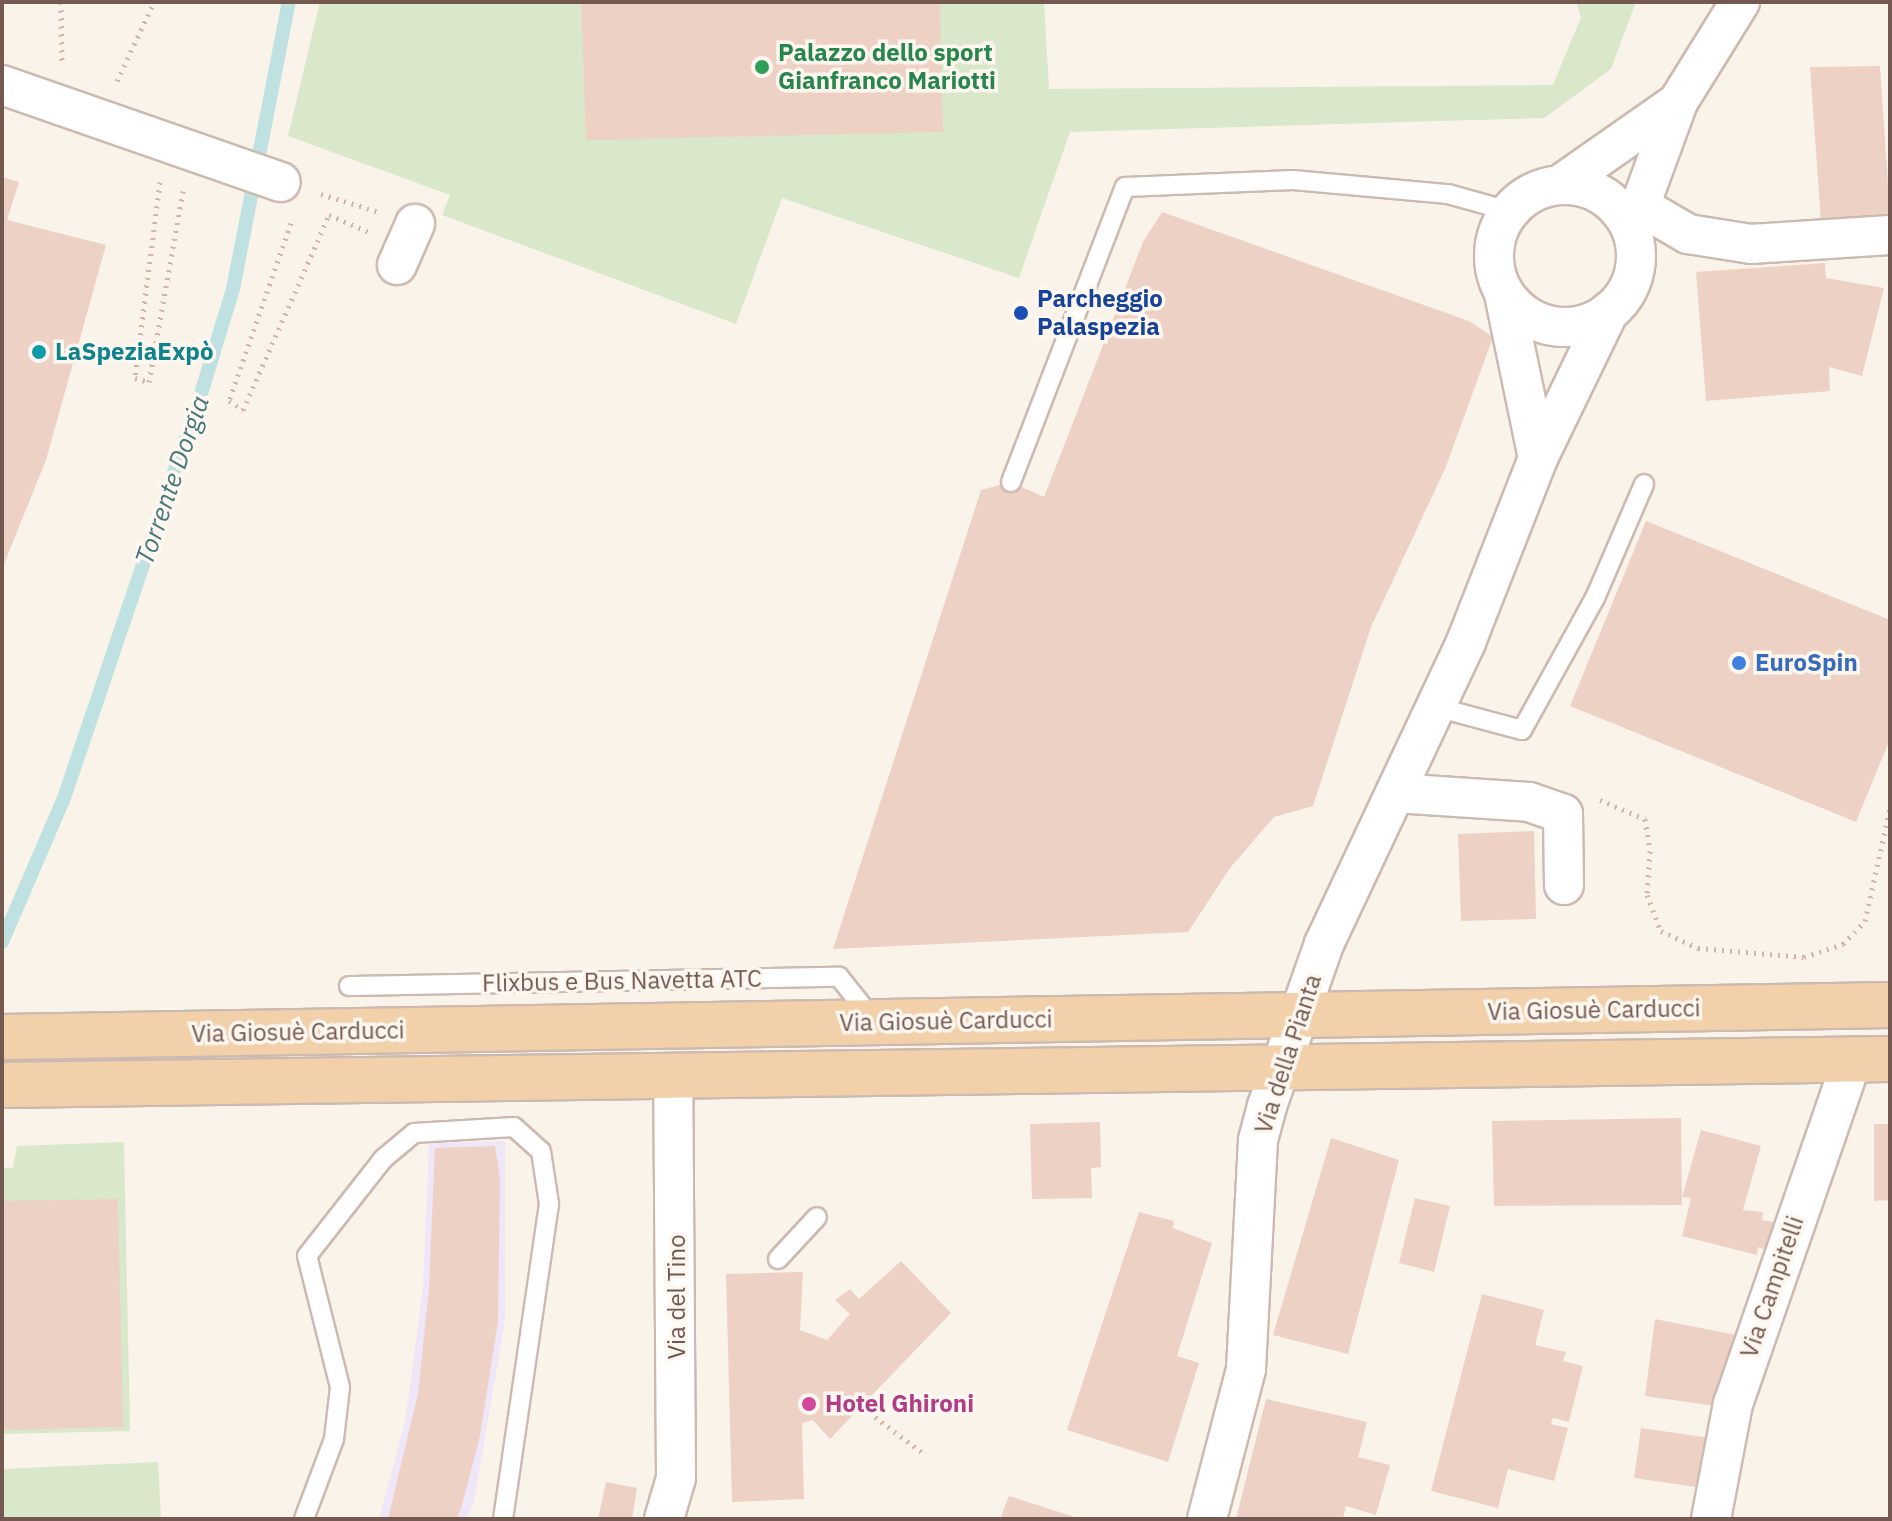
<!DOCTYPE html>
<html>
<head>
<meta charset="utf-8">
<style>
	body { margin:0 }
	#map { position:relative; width:1892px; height:1521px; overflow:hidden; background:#faf3ea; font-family:"IBM Plex Sans",sans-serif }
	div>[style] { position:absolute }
	.education>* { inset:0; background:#efe7f7 }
	.green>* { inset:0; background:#d9e7ca }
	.stream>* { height:14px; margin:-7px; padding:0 7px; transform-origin:7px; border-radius:7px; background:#c0e1e2 }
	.building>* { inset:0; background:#edd1c5 }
	.path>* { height:5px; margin-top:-2.5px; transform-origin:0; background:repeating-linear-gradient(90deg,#d2b4a8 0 2px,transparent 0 8px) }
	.roads { filter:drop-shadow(2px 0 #ccbab1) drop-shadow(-2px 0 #ccbab1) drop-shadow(0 2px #ccbab1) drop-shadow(0 -2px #ccbab1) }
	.lane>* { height:18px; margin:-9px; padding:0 9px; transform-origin:9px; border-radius:9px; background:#fff }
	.street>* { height:38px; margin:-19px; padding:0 19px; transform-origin:19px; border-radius:19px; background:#fff }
	.street>.ring { margin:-19px; padding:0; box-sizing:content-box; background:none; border:38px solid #fff; border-radius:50% }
	.primary>* { height:44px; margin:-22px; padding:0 22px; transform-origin:22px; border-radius:22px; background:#f1d0aa }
	.dots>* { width:22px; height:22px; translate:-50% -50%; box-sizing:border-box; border:4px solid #fdf7f0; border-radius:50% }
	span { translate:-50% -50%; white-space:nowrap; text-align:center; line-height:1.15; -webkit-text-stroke:7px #fdf7f0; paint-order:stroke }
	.leisure-label { font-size:24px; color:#27864d; font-weight:700 }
	.left { translate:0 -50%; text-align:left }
	.transit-label { font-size:24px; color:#164399; font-weight:700 }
	.culture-label { font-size:24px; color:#0d838f; font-weight:700 }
	.shop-label { font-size:24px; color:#366cbe; font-weight:700 }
	.street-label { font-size:24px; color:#735950 }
	.hotel-label { font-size:24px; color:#b23c85; font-weight:700 }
	.water-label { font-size:26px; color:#48797d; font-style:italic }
	.frame { position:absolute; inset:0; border:4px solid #735950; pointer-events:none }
</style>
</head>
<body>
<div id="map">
	<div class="education">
		<div style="clip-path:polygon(505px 1141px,505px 1321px,474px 1502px,467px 1519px,379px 1519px,405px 1422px,423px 1288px,429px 1143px)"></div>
	</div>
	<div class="green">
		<div style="clip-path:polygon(320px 2px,581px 2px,587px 140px,940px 2px,1044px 2px,1049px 89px,1553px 85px,1581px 17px,1576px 2px,1636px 2px,1611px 69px,1544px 118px,1070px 132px,1019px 278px,782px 198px,736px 324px,442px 215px,450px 195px,288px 136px)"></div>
		<div style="clip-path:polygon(124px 1142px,130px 1431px,2px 1434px,2px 1168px,13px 1168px,17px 1146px)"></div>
		<div style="clip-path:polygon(158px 1462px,161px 1519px,2px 1519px,2px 1469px)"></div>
	</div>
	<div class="stream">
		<div style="left:2px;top:942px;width:157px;rotate:-66.7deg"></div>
		<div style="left:64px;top:798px;width:434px;rotate:-71.3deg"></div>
		<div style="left:203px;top:387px;width:102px;rotate:-73deg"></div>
		<div style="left:233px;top:289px;width:292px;rotate:-79deg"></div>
	</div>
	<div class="building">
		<div style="clip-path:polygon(581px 2px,940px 2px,943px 132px,586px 140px)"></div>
		<div style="clip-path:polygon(1880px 66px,1890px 215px,1821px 222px,1810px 67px)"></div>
		<div style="clip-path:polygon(2px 177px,19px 182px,7px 220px,106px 245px,46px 460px,2px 569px)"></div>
		<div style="clip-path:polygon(1162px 212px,1469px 321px,1493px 337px,1445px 469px,1371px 627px,1313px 806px,1274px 817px,1230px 868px,1188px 932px,833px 949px,981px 490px,1011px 482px,1044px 497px,1143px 242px)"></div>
		<div style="clip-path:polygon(1825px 263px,1826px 278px,1884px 288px,1862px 376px,1829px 367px,1830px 391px,1706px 401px,1696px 272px)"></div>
		<div style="clip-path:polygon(1646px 521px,1890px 620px,1890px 739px,1856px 822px,1570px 706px)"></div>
		<div style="clip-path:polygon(1534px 831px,1536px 919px,1461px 921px,1458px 834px)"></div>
		<div style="clip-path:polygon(1681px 1118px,1682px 1205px,1494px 1206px,1492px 1121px)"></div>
		<div style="clip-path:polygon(1100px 1122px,1101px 1167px,1091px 1168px,1092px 1198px,1032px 1199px,1030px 1124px)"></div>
		<div style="clip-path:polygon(1874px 1124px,1890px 1124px,1890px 1200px,1874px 1201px)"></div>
		<div style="clip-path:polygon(1701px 1130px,1761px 1146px,1743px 1210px,1763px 1212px,1762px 1220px,1784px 1224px,1775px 1253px,1758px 1247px,1757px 1255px,1682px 1236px,1691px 1198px,1682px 1197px)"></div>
		<div style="clip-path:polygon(1331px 1138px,1399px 1160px,1348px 1354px,1273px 1335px)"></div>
		<div style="clip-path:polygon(495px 1146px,500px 1179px,498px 1321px,480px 1436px,462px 1505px,457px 1519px,388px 1519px,418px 1394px,429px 1288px,435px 1148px)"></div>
		<div style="clip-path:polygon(1415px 1198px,1450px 1206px,1434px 1272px,1399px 1263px)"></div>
		<div style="clip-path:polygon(118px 1199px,123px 1427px,2px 1430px,2px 1201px)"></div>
		<div style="clip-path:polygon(1139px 1212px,1174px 1221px,1173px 1228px,1212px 1243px,1177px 1356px,1199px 1363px,1168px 1462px,1067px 1430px)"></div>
		<div style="clip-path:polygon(901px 1261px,951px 1313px,830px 1439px,813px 1420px,802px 1423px,804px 1499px,732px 1502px,726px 1274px,803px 1272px,800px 1330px,827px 1340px,850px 1314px,835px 1300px,850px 1289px,859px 1299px)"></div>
		<div style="clip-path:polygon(1482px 1294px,1544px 1310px,1535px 1345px,1566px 1352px,1563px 1361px,1583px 1366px,1569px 1422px,1553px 1418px,1551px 1424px,1568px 1428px,1554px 1481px,1508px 1469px,1498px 1508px,1431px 1491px)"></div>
		<div style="clip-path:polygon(1655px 1319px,1736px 1335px,1723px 1407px,1645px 1396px)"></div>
		<div style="clip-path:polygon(1266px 1399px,1367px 1422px,1358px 1457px,1390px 1465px,1376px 1515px,1346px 1506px,1343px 1519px,1236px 1519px)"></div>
		<div style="clip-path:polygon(1641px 1428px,1710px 1438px,1702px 1488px,1634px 1478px)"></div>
		<div style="clip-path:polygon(606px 1482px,637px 1488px,632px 1519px,598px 1519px)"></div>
		<div style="clip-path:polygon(1009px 1496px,1078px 1518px,1078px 1519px,1000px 1519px)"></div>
	</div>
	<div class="path">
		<div style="left:61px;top:2px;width:59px;rotate:89deg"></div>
		<div style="left:117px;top:81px;width:87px;rotate:-64.9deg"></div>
		<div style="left:160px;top:182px;width:198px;rotate:97.3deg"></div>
		<div style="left:135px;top:378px;width:15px;rotate:16deg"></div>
		<div style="left:149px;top:382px;width:194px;rotate:-79.9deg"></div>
		<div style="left:321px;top:194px;width:58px;rotate:17.2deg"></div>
		<div style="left:291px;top:223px;width:188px;rotate:109.2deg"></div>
		<div style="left:229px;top:401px;width:17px;rotate:33deg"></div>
		<div style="left:243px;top:410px;width:213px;rotate:-66.2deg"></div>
		<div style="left:329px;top:215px;width:43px;rotate:23deg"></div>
		<div style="left:1600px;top:800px;width:49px;rotate:22.9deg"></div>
		<div style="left:1645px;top:819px;width:32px;rotate:81deg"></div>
		<div style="left:1650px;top:851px;width:44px;rotate:93.9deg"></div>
		<div style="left:1647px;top:895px;width:39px;rotate:69deg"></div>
		<div style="left:1661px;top:931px;width:41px;rotate:24.7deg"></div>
		<div style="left:1698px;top:948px;width:106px;rotate:4.9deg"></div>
		<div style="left:1804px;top:957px;width:41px;rotate:-18.4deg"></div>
		<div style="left:1843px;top:944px;width:32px;rotate:-46deg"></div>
		<div style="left:1865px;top:921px;width:116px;rotate:-77.5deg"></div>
		<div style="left:875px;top:1417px;width:60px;rotate:36.9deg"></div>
	</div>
	<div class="roads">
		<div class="lane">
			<div style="left:1011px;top:482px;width:316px;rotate:-68.9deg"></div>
			<div style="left:1125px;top:187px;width:168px;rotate:-2.4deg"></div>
			<div style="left:1293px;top:180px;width:156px;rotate:5.2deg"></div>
			<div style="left:1448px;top:194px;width:63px;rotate:15.6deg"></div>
			<div style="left:1436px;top:707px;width:89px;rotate:15deg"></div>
			<div style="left:1522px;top:730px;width:151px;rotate:-61.1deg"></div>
			<div style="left:1595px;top:598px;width:124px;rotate:-66.7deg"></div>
			<div style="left:349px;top:986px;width:490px;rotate:-1.1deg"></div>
			<div style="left:839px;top:977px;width:51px;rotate:51.3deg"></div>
			<div style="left:778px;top:1259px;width:57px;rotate:-47.1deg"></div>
			<div style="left:304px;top:1519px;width:85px;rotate:-69.4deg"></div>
			<div style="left:334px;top:1439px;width:52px;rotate:-83.4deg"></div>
			<div style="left:340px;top:1387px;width:135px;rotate:-104.1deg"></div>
			<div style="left:307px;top:1256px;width:123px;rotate:-51.9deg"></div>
			<div style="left:383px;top:1159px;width:40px;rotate:-40deg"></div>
			<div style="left:414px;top:1133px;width:100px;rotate:-3.4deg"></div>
			<div style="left:514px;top:1127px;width:36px;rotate:42deg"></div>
			<div style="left:541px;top:1151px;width:54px;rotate:81.4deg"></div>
			<div style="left:549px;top:1204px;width:318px;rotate:98.3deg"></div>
		</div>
		<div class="street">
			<div style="left:2px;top:85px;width:295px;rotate:19.2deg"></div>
			<div style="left:1561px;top:184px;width:143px;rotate:-35deg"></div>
			<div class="ring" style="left:1494px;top:185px;width:104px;height:104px"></div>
			<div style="left:1640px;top:206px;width:56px;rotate:30.3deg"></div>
			<div style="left:1688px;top:234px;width:64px;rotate:9deg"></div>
			<div style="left:1751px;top:244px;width:139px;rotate:-3.7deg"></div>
			<div style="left:1632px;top:228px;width:134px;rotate:-69.9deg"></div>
			<div style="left:1678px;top:102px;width:118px;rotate:-58.2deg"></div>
			<div style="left:397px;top:265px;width:45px;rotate:-66.3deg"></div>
			<div style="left:1504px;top:294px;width:167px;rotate:78.3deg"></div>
			<div style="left:1395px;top:793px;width:134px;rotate:3.8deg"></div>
			<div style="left:1529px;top:802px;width:36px;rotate:19deg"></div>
			<div style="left:1563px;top:814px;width:71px;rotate:89.2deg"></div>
			<div style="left:664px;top:1519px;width:43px;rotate:-73.7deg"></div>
			<div style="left:676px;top:1478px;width:405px;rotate:-90.4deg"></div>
			<div style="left:1207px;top:1519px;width:155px;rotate:-75.4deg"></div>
			<div style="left:1246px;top:1369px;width:229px;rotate:-87deg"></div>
			<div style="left:1258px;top:1140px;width:35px;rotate:-75deg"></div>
			<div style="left:1267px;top:1106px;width:172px;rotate:-70.6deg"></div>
			<div style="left:1324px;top:944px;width:334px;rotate:-64.8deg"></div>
			<div style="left:1466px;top:642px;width:198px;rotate:-68.6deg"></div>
			<div style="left:1538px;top:458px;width:163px;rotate:-64.2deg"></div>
			<div style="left:1711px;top:1519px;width:117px;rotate:-79.2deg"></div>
			<div style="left:1733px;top:1404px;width:364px;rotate:-70.9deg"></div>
		</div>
		<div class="primary">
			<div style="left:2px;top:1037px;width:1888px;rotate:-0.97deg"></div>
			<div style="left:2px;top:1085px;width:1888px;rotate:-0.79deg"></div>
		</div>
	</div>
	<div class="dots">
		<div style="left:762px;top:67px;background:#2e9e5b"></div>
		<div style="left:1021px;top:313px;background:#1a4fb4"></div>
		<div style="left:39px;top:352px;background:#0f9aa8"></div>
		<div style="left:1739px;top:663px;background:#3f7fe0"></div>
		<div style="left:809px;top:1404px;background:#d1479c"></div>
	</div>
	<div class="leisure-label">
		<span class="left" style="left:778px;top:67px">Palazzo dello sport<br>Gianfranco Mariotti</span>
	</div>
	<div class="transit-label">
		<span class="left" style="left:1037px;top:313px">Parcheggio<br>Palaspezia</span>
	</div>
	<div class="culture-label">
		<span class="left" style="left:55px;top:352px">LaSpeziaExpò</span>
	</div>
	<div class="shop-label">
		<span class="left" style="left:1755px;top:663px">EuroSpin</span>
	</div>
	<div class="street-label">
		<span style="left:622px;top:981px;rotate:-1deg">Flixbus e Bus Navetta ATC</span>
		<span style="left:1594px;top:1010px;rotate:-1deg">Via Giosuè Carducci</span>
		<span style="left:946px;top:1021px;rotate:-1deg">Via Giosuè Carducci</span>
		<span style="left:298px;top:1032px;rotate:-1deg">Via Giosuè Carducci</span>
		<span style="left:1288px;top:1054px;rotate:-72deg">Via della Pianta</span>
		<span style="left:1772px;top:1287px;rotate:-71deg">Via Campitelli</span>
		<span style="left:677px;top:1297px;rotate:-90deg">Via del Tino</span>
	</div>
	<div class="hotel-label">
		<span class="left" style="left:825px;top:1404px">Hotel Ghironi</span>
	</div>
	<div class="water-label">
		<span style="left:172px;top:480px;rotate:-71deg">Torrente Dorgia</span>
	</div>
	<div class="frame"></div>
</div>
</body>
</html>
